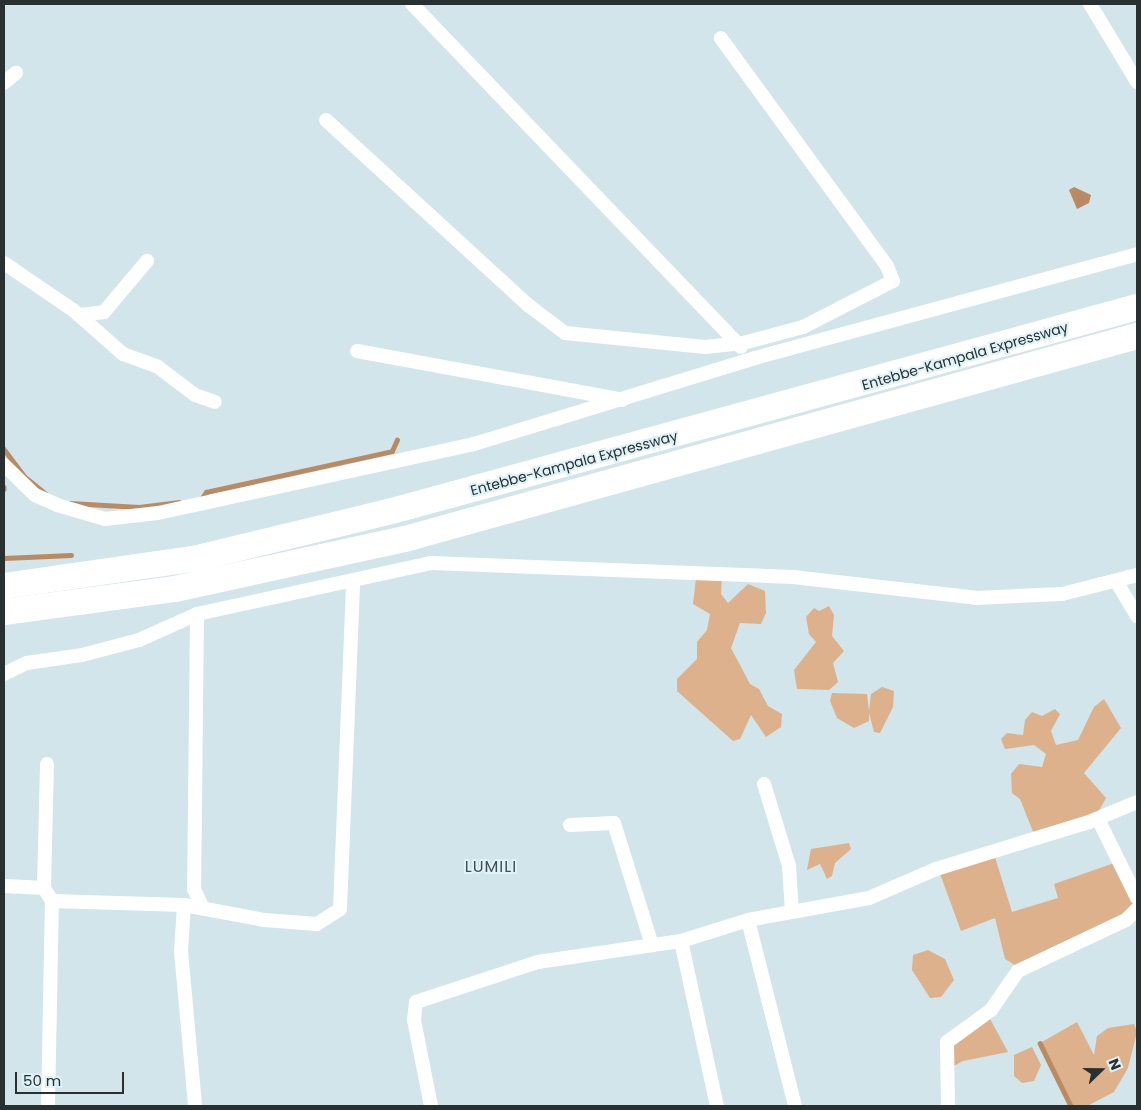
<!DOCTYPE html>
<html>
<head>
<meta charset="utf-8">
<style>
	body { margin:0 }
	#map { position:relative; width:1141px; height:1110px; overflow:hidden; background:#d1e5ea; font-family:Poppins,sans-serif }
	div>[style] { position:absolute }
	.green>* { inset:0; background:#ddb18c }
	.water>* { inset:0; background:#ba8b63 }
	.stream>* { height:4.5px; margin:-2.25px; padding:0 2.25px; transform-origin:2.25px; border-radius:2.25px; background:#ba8b63 }
	.minor>* { height:14px; margin:-7px; padding:0 7px; transform-origin:7px; border-radius:7px; background:#fff }
	.motorway>* { height:26px; margin:-13px; padding:0 13px; transform-origin:13px; border-radius:13px; background:#fff }
	span { translate:-50% -50%; white-space:nowrap; text-align:center; line-height:1.15; -webkit-text-stroke:4px #def2f7; paint-order:stroke }
	.street-label { font-size:14px; color:#283032 }
	.quarter-label { font-size:16px; color:#3f4f53; letter-spacing:1px }
	.frame { position:absolute; inset:0; border:5px solid #283032; pointer-events:none }
	.north { position:absolute; left:1076px; top:1045px; width:50px; height:50px; -webkit-text-stroke:4px #def2f7; paint-order:stroke; rotate:68deg; font-size:14px; font-weight:700; line-height:20px; text-align:center; color:#283032 }
	.north::after { content:''; display:block; margin:auto; width:18px; height:22px; background:#283032; clip-path:polygon(50% 0,100% 100%,50% 72%,0 100%) }
	.scale { position:absolute; left:15px; top:1072px; width:109px; height:22px; box-sizing:border-box; border:2px solid #283032; border-top:0; padding-left:6px; font-size:15px; line-height:18px; white-space:nowrap; color:#283032; -webkit-text-stroke:4px #def2f7; paint-order:stroke }
</style>
</head>
<body>
<div id="map">
	<div class="green">
		<div style="clip-path:polygon(722px 575px,721px 594px,728px 603px,748px 584px,765px 591px,766px 613px,761px 624px,740px 623px,731px 648px,750px 684px,759px 689px,768px 706px,782px 714px,781px 727px,766px 737px,751px 715px,740px 739px,733px 741px,677px 691px,677px 679px,697px 659px,697px 642px,707px 630px,710px 614px,693px 604px,696px 578px)"></div>
		<div style="clip-path:polygon(829px 606px,834px 615px,832px 636px,844px 651px,833px 663px,838px 682px,829px 690px,797px 689px,794px 670px,816px 642px,809px 634px,806px 617px,814px 608px,819px 611px)"></div>
		<div style="clip-path:polygon(882px 687px,894px 691px,893px 707px,880px 733px,874px 732px,869px 713px,869px 721px,854px 728px,837px 718px,830px 701px,832px 693px,867px 694px,869px 711px,871px 694px)"></div>
		<div style="clip-path:polygon(1104px 699px,1121px 728px,1084px 773px,1106px 798px,1100px 809px,1088px 819px,1034px 834px,1020px 799px,1012px 793px,1011px 774px,1019px 764px,1042px 767px,1046px 754px,1034px 745px,1005px 749px,1001px 739px,1007px 733px,1023px 735px,1025px 720px,1032px 712px,1042px 716px,1055px 709px,1060px 714px,1051px 731px,1056px 745px,1078px 740px,1094px 707px)"></div>
		<div style="clip-path:polygon(849px 843px,851px 849px,835px 863px,832px 876px,827px 879px,820px 864px,807px 870px,811px 849px)"></div>
		<div style="clip-path:polygon(994px 854px,1012px 912px,1058px 898px,1054px 884px,1120px 861px,1130px 883px,1134px 911px,1018px 967px,1005px 959px,995px 918px,961px 931px,939px 871px)"></div>
		<div style="clip-path:polygon(928px 950px,945px 959px,954px 980px,941px 997px,930px 998px,912px 970px,913px 955px)"></div>
		<div style="clip-path:polygon(988px 1015px,1008px 1052px,963px 1061px,948px 1069px,953px 1041px)"></div>
		<div style="clip-path:polygon(1077px 1022px,1094px 1055px,1097px 1036px,1108px 1028px,1134px 1024px,1137px 1032px,1128px 1068px,1114px 1092px,1087px 1106px,1072px 1106px,1040px 1043px)"></div>
		<div style="clip-path:polygon(1032px 1047px,1041px 1065px,1034px 1081px,1022px 1083px,1014px 1076px,1014px 1055px)"></div>
	</div>
	<div class="water">
		<div style="clip-path:polygon(1074px 187px,1091px 195px,1089px 203px,1077px 209px,1069px 190px)"></div>
	</div>
	<div class="stream">
		<div style="left:4px;top:449px;width:34px;rotate:53deg"></div>
		<div style="left:24px;top:476px;width:28px;rotate:39deg"></div>
		<div style="left:4px;top:487px;width:2px;rotate:90deg"></div>
		<div style="left:202px;top:498px;width:7px;rotate:-56deg"></div>
		<div style="left:206px;top:492px;width:190px;rotate:-12.4deg"></div>
		<div style="left:392px;top:451px;width:12px;rotate:-66deg"></div>
		<div style="left:70px;top:503px;width:69px;rotate:3.3deg"></div>
		<div style="left:139px;top:507px;width:40px;rotate:-7.1deg"></div>
		<div style="left:4px;top:558px;width:67px;rotate:-2.6deg"></div>
		<div style="left:1040px;top:1043px;width:70px;rotate:63.8deg"></div>
	</div>
	<div class="minor">
		<div style="left:412px;top:4px;width:475px;rotate:46.2deg"></div>
		<div style="left:1090px;top:4px;width:91px;rotate:58.9deg"></div>
		<div style="left:4px;top:83px;width:16px;rotate:-40deg"></div>
		<div style="left:326px;top:120px;width:274px;rotate:42.5deg"></div>
		<div style="left:528px;top:305px;width:46px;rotate:37.1deg"></div>
		<div style="left:565px;top:333px;width:141px;rotate:5.7deg"></div>
		<div style="left:705px;top:347px;width:38px;rotate:-6deg"></div>
		<div style="left:743px;top:343px;width:62px;rotate:-14.9deg"></div>
		<div style="left:803px;top:327px;width:101px;rotate:-27.1deg"></div>
		<div style="left:893px;top:281px;width:16px;rotate:-112deg"></div>
		<div style="left:887px;top:266px;width:282px;rotate:-126.1deg"></div>
		<div style="left:4px;top:263px;width:83px;rotate:34.3deg"></div>
		<div style="left:73px;top:310px;width:67px;rotate:41.3deg"></div>
		<div style="left:123px;top:354px;width:37px;rotate:20deg"></div>
		<div style="left:158px;top:367px;width:46px;rotate:37.1deg"></div>
		<div style="left:195px;top:395px;width:21px;rotate:19deg"></div>
		<div style="left:80px;top:315px;width:24px;rotate:-7deg"></div>
		<div style="left:104px;top:312px;width:67px;rotate:-49.9deg"></div>
		<div style="left:357px;top:351px;width:270px;rotate:10.4deg"></div>
		<div style="left:4px;top:465px;width:43px;rotate:44.1deg"></div>
		<div style="left:35px;top:495px;width:24px;rotate:24deg"></div>
		<div style="left:57px;top:505px;width:50px;rotate:16.3deg"></div>
		<div style="left:105px;top:519px;width:53px;rotate:-6.5deg"></div>
		<div style="left:158px;top:513px;width:323px;rotate:-12.3deg"></div>
		<div style="left:474px;top:444px;width:294px;rotate:-17deg"></div>
		<div style="left:755px;top:358px;width:396px;rotate:-15.2deg"></div>
		<div style="left:1116px;top:581px;width:41px;rotate:59deg"></div>
		<div style="left:197px;top:614px;width:275px;rotate:90.6deg"></div>
		<div style="left:194px;top:889px;width:19px;rotate:65deg"></div>
		<div style="left:4px;top:674px;width:25px;rotate:-26deg"></div>
		<div style="left:27px;top:663px;width:56px;rotate:-8.3deg"></div>
		<div style="left:82px;top:655px;width:59px;rotate:-14.7deg"></div>
		<div style="left:139px;top:640px;width:64px;rotate:-24.1deg"></div>
		<div style="left:197px;top:614px;width:239px;rotate:-12.3deg"></div>
		<div style="left:431px;top:563px;width:362px;rotate:2.2deg"></div>
		<div style="left:793px;top:577px;width:184px;rotate:6.5deg"></div>
		<div style="left:976px;top:598px;width:86px;rotate:-2.7deg"></div>
		<div style="left:1062px;top:594px;width:77px;rotate:-14.2deg"></div>
		<div style="left:47px;top:764px;width:124px;rotate:91.4deg"></div>
		<div style="left:44px;top:888px;width:15px;rotate:58deg"></div>
		<div style="left:764px;top:784px;width:86px;rotate:73deg"></div>
		<div style="left:789px;top:866px;width:46px;rotate:86.3deg"></div>
		<div style="left:1098px;top:819px;width:88px;rotate:63.7deg"></div>
		<div style="left:570px;top:825px;width:44px;rotate:-2.6deg"></div>
		<div style="left:614px;top:823px;width:128px;rotate:72.7deg"></div>
		<div style="left:4px;top:886px;width:40px;rotate:2.9deg"></div>
		<div style="left:184px;top:905px;width:46px;rotate:93.7deg"></div>
		<div style="left:181px;top:951px;width:156px;rotate:84.8deg"></div>
		<div style="left:748px;top:920px;width:192px;rotate:75.8deg"></div>
		<div style="left:681px;top:941px;width:169px;rotate:77.7deg"></div>
		<div style="left:48px;top:1106px;width:205px;rotate:-88.9deg"></div>
		<div style="left:52px;top:901px;width:132px;rotate:1.7deg"></div>
		<div style="left:184px;top:905px;width:81px;rotate:10.6deg"></div>
		<div style="left:264px;top:920px;width:53px;rotate:4.3deg"></div>
		<div style="left:317px;top:924px;width:27px;rotate:-33deg"></div>
		<div style="left:340px;top:909px;width:327px;rotate:-87.7deg"></div>
		<div style="left:431px;top:1106px;width:88px;rotate:-101.2deg"></div>
		<div style="left:414px;top:1020px;width:18px;rotate:-84deg"></div>
		<div style="left:416px;top:1002px;width:128px;rotate:-18.2deg"></div>
		<div style="left:538px;top:962px;width:145px;rotate:-8.4deg"></div>
		<div style="left:681px;top:941px;width:70px;rotate:-17.4deg"></div>
		<div style="left:748px;top:920px;width:123px;rotate:-10.3deg"></div>
		<div style="left:869px;top:898px;width:73px;rotate:-23.4deg"></div>
		<div style="left:936px;top:869px;width:160px;rotate:-17.1deg"></div>
		<div style="left:1089px;top:822px;width:52px;rotate:-22.6deg"></div>
		<div style="left:948px;top:1106px;width:64px;rotate:-90.9deg"></div>
		<div style="left:947px;top:1042px;width:54px;rotate:-36deg"></div>
		<div style="left:991px;top:1010px;width:47px;rotate:-55.3deg"></div>
		<div style="left:1018px;top:971px;width:119px;rotate:-25.3deg"></div>
		<div style="left:1126px;top:920px;width:16px;rotate:-45deg"></div>
	</div>
	<div class="motorway">
		<div style="left:4px;top:586px;width:196px;rotate:-8.2deg"></div>
		<div style="left:198px;top:558px;width:200px;rotate:-13.6deg"></div>
		<div style="left:392px;top:511px;width:772px;rotate:-15.31deg"></div>
		<div style="left:4px;top:612px;width:173px;rotate:-7.7deg"></div>
		<div style="left:175px;top:589px;width:235px;rotate:-12.3deg"></div>
		<div style="left:405px;top:539px;width:760px;rotate:-15.5deg"></div>
	</div>
	<div class="street-label">
		<span style="left:965px;top:356px;rotate:-16deg">Entebbe-Kampala Expressway</span>
		<span style="left:574px;top:463px;rotate:-15deg">Entebbe-Kampala Expressway</span>
	</div>
	<div class="quarter-label">
		<span style="left:491px;top:867px">LUMILI</span>
	</div>
	<div class="frame"></div>
	<div class="north">N</div>
	<div class="scale">50 m</div>
</div>
</body>
</html>
